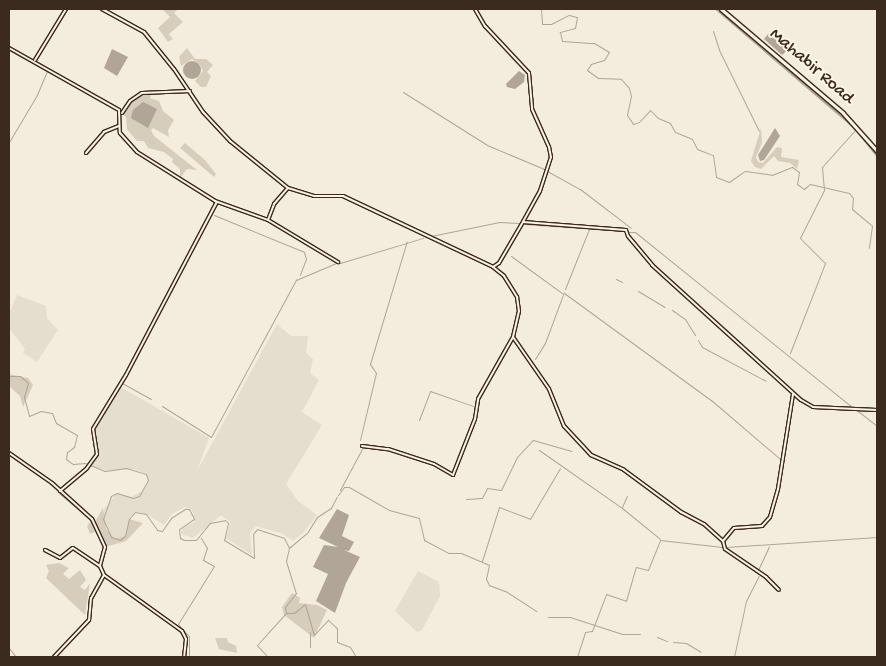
<!DOCTYPE html>
<html>
<head>
<meta charset="utf-8">
<style>
	body { margin:0 }
	#map { position:relative; width:886px; height:666px; overflow:hidden; background:#f4eddd; font-family:"Gochi Hand",sans-serif }
	div>[style] { position:absolute }
	.built>* { inset:0; background:#e5ddce }
	.green>* { inset:0; background:#d6cdbd }
	.water>* { inset:0; background:#b0a596 }
	.round { border-radius:50% }
	.stream>* { height:1px; margin:-0.5px; padding:0 0.5px; transform-origin:0.5px; border-radius:0.5px; background:#b0a596 }
	.canal>* { height:2.5px; margin:-1.25px; padding:0 1.25px; transform-origin:1.25px; border-radius:1.25px; background:#b0a596 }
	.roads { filter:drop-shadow(1px 0 #3b2a1e) drop-shadow(-1px 0 #3b2a1e) drop-shadow(0 1px #3b2a1e) drop-shadow(0 -1px #3b2a1e) }
	.street>* { height:2px; margin:-1px; padding:0 1px; transform-origin:1px; border-radius:1px; background:#fcf5e5 }
	.secondary>* { height:3px; margin:-1.5px; padding:0 1.5px; transform-origin:1.5px; border-radius:1.5px; background:#fcf5e5 }
	span { translate:-50% -50%; white-space:nowrap; text-align:center; line-height:1.15; -webkit-text-stroke:4px #fcf5e5; paint-order:stroke }
	.street-label { font-size:18px; color:#3b2a1e }
	.frame { position:absolute; inset:0; border:10px solid #3b2a1e; pointer-events:none }
</style>
</head>
<body>
<div id="map">
	<div class="built">
		<div style="clip-path:polygon(17px 295px,46px 306px,47px 318px,58px 330px,37px 362px,23px 353px,25px 349px,9px 328px,9px 314px)"></div>
		<div style="clip-path:polygon(277px 324px,291px 336px,308px 336px,306px 353px,313px 359px,310px 373px,319px 380px,302px 412px,322px 425px,286px 484px,298px 501px,317px 515px,304px 532px,293px 541px,283px 534px,256px 526px,250px 533px,252px 555px,226px 538px,230px 522px,221px 515px,193px 538px,181px 534px,182px 528px,195px 522px,192px 510px,185px 507px,172px 514px,164px 525px,146px 514px,135px 512px,129px 519px,125px 536px,120px 540px,111px 537px,103px 519px,104px 509px,117px 493px,131px 497px,144px 490px,148px 480px,146px 474px,133px 469px,111px 471px,89px 466px,99px 450px,93px 429px,119px 386px,209px 438px,197px 471px)"></div>
		<div style="clip-path:polygon(418px 571px,439px 582px,440px 596px,422px 630px,417px 632px,395px 611px)"></div>
	</div>
	<div class="green">
		<div style="clip-path:polygon(162px 9px,178px 9px,174px 13px,183px 22px,169px 34px,173px 39px,168px 42px,158px 28px,170px 17px)"></div>
		<div style="clip-path:polygon(187px 48px,195px 59px,206px 59px,213px 65px,207px 72px,211px 76px,206px 87px,201px 87px,195px 81px,203px 71px,200px 65px,192px 59px,181px 66px,179px 57px)"></div>
		<div style="clip-path:polygon(142px 93px,152px 93px,150px 98px,159px 101px,163px 111px,174px 120px,168px 130px,169px 137px,153px 128px,151px 130px,154px 136px,197px 170px,187px 169px,180px 178px,180px 169px,172px 162px,173px 159px,164px 152px,148px 148px,144px 141px,137px 141px,127px 129px,126px 117px,122px 114px,130px 101px)"></div>
		<div style="clip-path:polygon(761px 128px,762px 143px,756px 157px,758px 162px,763px 163px,777px 147px,782px 148px,781px 157px,799px 160px,797px 169px,790px 163px,778px 161px,774px 156px,761px 169px,755px 167px,751px 161px)"></div>
		<div style="clip-path:polygon(185px 143px,205px 160px,216px 174px,214px 177px,180px 148px)"></div>
		<div style="clip-path:polygon(9px 374px,28px 378px,33px 385px,23px 407px,20px 396px,9px 386px)"></div>
		<div style="clip-path:polygon(103px 508px,106px 529px,115px 539px,125px 536px,129px 519px,143px 523px,126px 541px,105px 547px,100px 530px,90px 534px,87px 526px,92px 519px,95px 522px)"></div>
		<div style="clip-path:polygon(59px 563px,69px 568px,63px 574px,69px 579px,80px 570px,86px 580px,80px 587px,85px 590px,90px 583px,85px 615px,46px 578px,49px 571px,46px 565px)"></div>
		<div style="clip-path:polygon(292px 593px,300px 598px,299px 603px,317px 605px,327px 610px,314px 638px,284px 615px,282px 607px)"></div>
		<div style="clip-path:polygon(215px 638px,227px 638px,228px 642px,236px 646px,237px 653px,219px 649px)"></div>
	</div>
	<div class="water">
		<div style="clip-path:polygon(769px 33px,787px 48px,788px 50px,782px 55px,764px 39px)"></div>
		<div style="clip-path:polygon(112px 49px,128px 57px,117px 76px,104px 68px)"></div>
		<div class="round" style="left:183px;top:61px;width:18px;height:18px"></div>
		<div style="clip-path:polygon(519px 71px,525px 75px,524px 82px,515px 89px,507px 87px,506px 84px)"></div>
		<div style="clip-path:polygon(143px 102px,157px 109px,148px 128px,131px 118px,133px 110px)"></div>
		<div style="clip-path:polygon(775px 128px,780px 136px,764px 160px,760px 161px,758px 155px)"></div>
		<div style="clip-path:polygon(337px 509px,349px 515px,342px 536px,354px 542px,349px 551px,344px 550px,360px 557px,346px 583px,335px 613px,316px 601px,328px 574px,313px 567px,324px 545px,338px 547px,319px 538px)"></div>
	</div>
	<div class="stream">
		<div style="left:541px;top:9px;width:15px;rotate:86deg"></div>
		<div style="left:542px;top:24px;width:9px"></div>
		<div style="left:551px;top:24px;width:20px;rotate:-27deg"></div>
		<div style="left:569px;top:15px;width:8px;rotate:14deg"></div>
		<div style="left:577px;top:17px;width:11px;rotate:100deg"></div>
		<div style="left:575px;top:28px;width:16px;rotate:165deg"></div>
		<div style="left:560px;top:32px;width:9px;rotate:77deg"></div>
		<div style="left:562px;top:41px;width:32px;rotate:4deg"></div>
		<div style="left:594px;top:43px;width:17px;rotate:31deg"></div>
		<div style="left:609px;top:52px;width:9px;rotate:122deg"></div>
		<div style="left:604px;top:60px;width:14px;rotate:163deg"></div>
		<div style="left:591px;top:64px;width:7px;rotate:124deg"></div>
		<div style="left:587px;top:70px;width:14px;rotate:36deg"></div>
		<div style="left:598px;top:78px;width:23px;rotate:2deg"></div>
		<div style="left:621px;top:79px;width:12px;rotate:48deg"></div>
		<div style="left:629px;top:88px;width:8px;rotate:76deg"></div>
		<div style="left:631px;top:96px;width:19px;rotate:102deg"></div>
		<div style="left:627px;top:115px;width:11px;rotate:56deg"></div>
		<div style="left:633px;top:124px;width:6px;rotate:-18deg"></div>
		<div style="left:639px;top:122px;width:16px;rotate:-47deg"></div>
		<div style="left:650px;top:110px;width:11px;rotate:45deg"></div>
		<div style="left:658px;top:118px;width:13px;rotate:23deg"></div>
		<div style="left:670px;top:123px;width:10px;rotate:61deg"></div>
		<div style="left:675px;top:132px;width:18px;rotate:22deg"></div>
		<div style="left:692px;top:139px;width:11px;rotate:63deg"></div>
		<div style="left:697px;top:149px;width:17px;rotate:21deg"></div>
		<div style="left:713px;top:155px;width:22px;rotate:82deg"></div>
		<div style="left:716px;top:177px;width:14px;rotate:21deg"></div>
		<div style="left:729px;top:182px;width:19px;rotate:-35deg"></div>
		<div style="left:745px;top:171px;width:27px;rotate:8deg"></div>
		<div style="left:772px;top:175px;width:22px;rotate:-22deg"></div>
		<div style="left:792px;top:167px;width:9px;rotate:36deg"></div>
		<div style="left:799px;top:172px;width:12px;rotate:99deg"></div>
		<div style="left:797px;top:184px;width:9px;rotate:36deg"></div>
		<div style="left:804px;top:189px;width:8px;rotate:-40deg"></div>
		<div style="left:810px;top:184px;width:40px;rotate:13deg"></div>
		<div style="left:849px;top:193px;width:6px;rotate:51deg"></div>
		<div style="left:853px;top:198px;width:11px;rotate:95deg"></div>
		<div style="left:852px;top:209px;width:26px;rotate:40deg"></div>
		<div style="left:872px;top:226px;width:22px;rotate:98deg"></div>
		<div style="left:713px;top:31px;width:20px;rotate:72deg"></div>
		<div style="left:719px;top:50px;width:90px;rotate:63.7deg"></div>
		<div style="left:9px;top:50px;width:43px;rotate:28.9deg"></div>
		<div style="left:47px;top:71px;width:26px;rotate:113deg"></div>
		<div style="left:37px;top:95px;width:55px;rotate:120.8deg"></div>
		<div style="left:403px;top:92px;width:99px;rotate:32.2deg"></div>
		<div style="left:487px;top:145px;width:62px;rotate:22.8deg"></div>
		<div style="left:547px;top:171px;width:38px;rotate:29deg"></div>
		<div style="left:580px;top:189px;width:64px;rotate:37.4deg"></div>
		<div style="left:214px;top:215px;width:97px;rotate:22.3deg"></div>
		<div style="left:304px;top:252px;width:7px;rotate:74deg"></div>
		<div style="left:306px;top:259px;width:17px;rotate:111deg"></div>
		<div style="left:524px;top:224px;width:100px;rotate:4deg"></div>
		<div style="left:628px;top:232px;width:7px"></div>
		<div style="left:635px;top:232px;width:277px;rotate:38.9deg"></div>
		<div style="left:426px;top:237px;width:75px;rotate:-11.6deg"></div>
		<div style="left:499px;top:222px;width:20px;rotate:3deg"></div>
		<div style="left:511px;top:256px;width:63px;rotate:36deg"></div>
		<div style="left:340px;top:263px;width:87px;rotate:-16.8deg"></div>
		<div style="left:616px;top:279px;width:7px;rotate:27deg"></div>
		<div style="left:565px;top:289px;width:65px;rotate:-68.2deg"></div>
		<div style="left:638px;top:291px;width:31px;rotate:31deg"></div>
		<div style="left:564px;top:293px;width:182px;rotate:36.1deg"></div>
		<div style="left:711px;top:400px;width:91px;rotate:40.5deg"></div>
		<div style="left:672px;top:310px;width:16px;rotate:35deg"></div>
		<div style="left:685px;top:319px;width:19px;rotate:58deg"></div>
		<div style="left:698px;top:340px;width:8px;rotate:60deg"></div>
		<div style="left:702px;top:347px;width:72px;rotate:28deg"></div>
		<div style="left:790px;top:353px;width:97px;rotate:-68.7deg"></div>
		<div style="left:825px;top:263px;width:35px;rotate:-135deg"></div>
		<div style="left:800px;top:238px;width:54px;rotate:-63.4deg"></div>
		<div style="left:824px;top:190px;width:23px;rotate:-95deg"></div>
		<div style="left:822px;top:167px;width:51px;rotate:-48.2deg"></div>
		<div style="left:535px;top:359px;width:19px;rotate:-58deg"></div>
		<div style="left:545px;top:343px;width:54px;rotate:-69.6deg"></div>
		<div style="left:9px;top:376px;width:11px"></div>
		<div style="left:20px;top:376px;width:11px;rotate:41deg"></div>
		<div style="left:28px;top:383px;width:15px;rotate:106deg"></div>
		<div style="left:24px;top:397px;width:20px;rotate:75deg"></div>
		<div style="left:29px;top:416px;width:13px;rotate:-23deg"></div>
		<div style="left:41px;top:411px;width:11px;rotate:10deg"></div>
		<div style="left:52px;top:413px;width:11px;rotate:68deg"></div>
		<div style="left:56px;top:423px;width:24px;rotate:30deg"></div>
		<div style="left:77px;top:435px;width:12px;rotate:104deg"></div>
		<div style="left:74px;top:447px;width:9px;rotate:144deg"></div>
		<div style="left:67px;top:452px;width:7px;rotate:98deg"></div>
		<div style="left:66px;top:459px;width:9px;rotate:36deg"></div>
		<div style="left:73px;top:464px;width:12px;rotate:-5deg"></div>
		<div style="left:85px;top:463px;width:22px;rotate:22deg"></div>
		<div style="left:105px;top:471px;width:21px;rotate:-8deg"></div>
		<div style="left:126px;top:468px;width:21px;rotate:17deg"></div>
		<div style="left:146px;top:474px;width:6px;rotate:72deg"></div>
		<div style="left:148px;top:480px;width:18px;rotate:119deg"></div>
		<div style="left:139px;top:496px;width:6px;rotate:162deg"></div>
		<div style="left:133px;top:498px;width:17px;rotate:-163deg"></div>
		<div style="left:117px;top:493px;width:7px;rotate:153deg"></div>
		<div style="left:111px;top:496px;width:24px;rotate:109deg"></div>
		<div style="left:103px;top:519px;width:20px;rotate:66deg"></div>
		<div style="left:111px;top:537px;width:9px;rotate:18deg"></div>
		<div style="left:120px;top:540px;width:6px;rotate:-39deg"></div>
		<div style="left:125px;top:536px;width:17px;rotate:-77deg"></div>
		<div style="left:129px;top:519px;width:9px;rotate:-49deg"></div>
		<div style="left:135px;top:512px;width:11px;rotate:10deg"></div>
		<div style="left:146px;top:514px;width:19px;rotate:55deg"></div>
		<div style="left:157px;top:530px;width:5px;rotate:11deg"></div>
		<div style="left:162px;top:531px;width:16px;rotate:-55deg"></div>
		<div style="left:171px;top:518px;width:17px;rotate:-33deg"></div>
		<div style="left:185px;top:509px;width:4px"></div>
		<div style="left:189px;top:509px;width:11px;rotate:63deg"></div>
		<div style="left:194px;top:519px;width:18px;rotate:146deg"></div>
		<div style="left:179px;top:529px;width:9px;rotate:84deg"></div>
		<div style="left:180px;top:538px;width:4px;rotate:27deg"></div>
		<div style="left:184px;top:540px;width:12px"></div>
		<div style="left:196px;top:540px;width:22px;rotate:-51deg"></div>
		<div style="left:210px;top:523px;width:15px;rotate:-11deg"></div>
		<div style="left:225px;top:520px;width:4px;rotate:45deg"></div>
		<div style="left:228px;top:523px;width:17px;rotate:103deg"></div>
		<div style="left:224px;top:540px;width:35px;rotate:31deg"></div>
		<div style="left:254px;top:558px;width:24px;rotate:-92deg"></div>
		<div style="left:253px;top:534px;width:6px;rotate:-51deg"></div>
		<div style="left:257px;top:529px;width:28px;rotate:18deg"></div>
		<div style="left:284px;top:538px;width:11px;rotate:63deg"></div>
		<div style="left:289px;top:548px;width:13px;rotate:103deg"></div>
		<div style="left:286px;top:561px;width:34px;rotate:73deg"></div>
		<div style="left:296px;top:593px;width:18px;rotate:128deg"></div>
		<div style="left:285px;top:607px;width:6px;rotate:81deg"></div>
		<div style="left:286px;top:613px;width:8px"></div>
		<div style="left:294px;top:613px;width:14px;rotate:-39deg"></div>
		<div style="left:305px;top:604px;width:32px;rotate:74deg"></div>
		<div style="left:314px;top:635px;width:21px;rotate:-47deg"></div>
		<div style="left:328px;top:620px;width:12px;rotate:42deg"></div>
		<div style="left:337px;top:628px;width:14px;rotate:90deg"></div>
		<div style="left:337px;top:642px;width:14px;rotate:21deg"></div>
		<div style="left:350px;top:647px;width:12px;rotate:59deg"></div>
		<div style="left:122px;top:383px;width:33px;rotate:29deg"></div>
		<div style="left:162px;top:406px;width:58px;rotate:32.3deg"></div>
		<div style="left:211px;top:437px;width:179px;rotate:-61.6deg"></div>
		<div style="left:296px;top:280px;width:43px;rotate:-23deg"></div>
		<div style="left:854px;top:408px;width:29px;rotate:38deg"></div>
		<div style="left:419px;top:420px;width:31px;rotate:-69deg"></div>
		<div style="left:430px;top:391px;width:46px;rotate:19.2deg"></div>
		<div style="left:360px;top:440px;width:69px;rotate:-76.6deg"></div>
		<div style="left:376px;top:373px;width:11px;rotate:-124deg"></div>
		<div style="left:370px;top:364px;width:128px;rotate:-73.3deg"></div>
		<div style="left:539px;top:450px;width:101px;rotate:34.9deg"></div>
		<div style="left:622px;top:508px;width:49px;rotate:39.2deg"></div>
		<div style="left:340px;top:490px;width:47px;rotate:-61.8deg"></div>
		<div style="left:59px;top:493px;width:42px;rotate:40.2deg"></div>
		<div style="left:338px;top:495px;width:10px;rotate:-53deg"></div>
		<div style="left:344px;top:487px;width:5px"></div>
		<div style="left:349px;top:487px;width:46px;rotate:29.9deg"></div>
		<div style="left:389px;top:510px;width:31px;rotate:15deg"></div>
		<div style="left:419px;top:518px;width:23px;rotate:77deg"></div>
		<div style="left:424px;top:540px;width:27px;rotate:28deg"></div>
		<div style="left:448px;top:553px;width:13px"></div>
		<div style="left:461px;top:553px;width:30px;rotate:23deg"></div>
		<div style="left:489px;top:565px;width:14px;rotate:102deg"></div>
		<div style="left:486px;top:579px;width:7px;rotate:63deg"></div>
		<div style="left:489px;top:585px;width:19px;rotate:21deg"></div>
		<div style="left:507px;top:592px;width:35px;rotate:33deg"></div>
		<div style="left:466px;top:499px;width:16px;rotate:-4deg"></div>
		<div style="left:482px;top:498px;width:11px;rotate:-63deg"></div>
		<div style="left:487px;top:488px;width:14px;rotate:8deg"></div>
		<div style="left:501px;top:490px;width:37px;rotate:-64deg"></div>
		<div style="left:517px;top:457px;width:23px;rotate:-47deg"></div>
		<div style="left:533px;top:440px;width:40px;rotate:16deg"></div>
		<div style="left:622px;top:507px;width:12px;rotate:-66deg"></div>
		<div style="left:726px;top:547px;width:151px;rotate:-3.8deg"></div>
		<div style="left:289px;top:548px;width:23px;rotate:-40deg"></div>
		<div style="left:307px;top:533px;width:19px;rotate:-58deg"></div>
		<div style="left:317px;top:517px;width:17px;rotate:-33deg"></div>
		<div style="left:331px;top:508px;width:13px;rotate:-63deg"></div>
		<div style="left:482px;top:561px;width:57px;rotate:-72.5deg"></div>
		<div style="left:499px;top:507px;width:33px;rotate:21deg"></div>
		<div style="left:530px;top:519px;width:59px;rotate:-59.5deg"></div>
		<div style="left:758px;top:570px;width:26px;rotate:-65deg"></div>
		<div style="left:548px;top:617px;width:22px"></div>
		<div style="left:570px;top:617px;width:55px;rotate:18.1deg"></div>
		<div style="left:622px;top:634px;width:18px"></div>
		<div style="left:175px;top:627px;width:8px;rotate:45deg"></div>
		<div style="left:657px;top:637px;width:11px;rotate:22deg"></div>
		<div style="left:673px;top:642px;width:13px;rotate:4deg"></div>
		<div style="left:686px;top:643px;width:17px;rotate:31deg"></div>
		<div style="left:310px;top:647px;width:15px;rotate:-90deg"></div>
		<div style="left:9px;top:648px;width:11px;rotate:52deg"></div>
		<div style="left:189px;top:657px;width:21px;rotate:-90deg"></div>
		<div style="left:189px;top:636px;width:16px;rotate:-133deg"></div>
		<div style="left:178px;top:624px;width:68px;rotate:-58.2deg"></div>
		<div style="left:214px;top:566px;width:13px;rotate:-151deg"></div>
		<div style="left:203px;top:560px;width:13px;rotate:-72deg"></div>
		<div style="left:207px;top:548px;width:12px;rotate:-121deg"></div>
		<div style="left:268px;top:657px;width:16px;rotate:-133deg"></div>
		<div style="left:257px;top:645px;width:43px;rotate:-47.8deg"></div>
		<div style="left:577px;top:657px;width:26px;rotate:-72deg"></div>
		<div style="left:585px;top:632px;width:7px;rotate:-8deg"></div>
		<div style="left:592px;top:631px;width:40px;rotate:-69deg"></div>
		<div style="left:606px;top:594px;width:21px;rotate:19deg"></div>
		<div style="left:626px;top:601px;width:35px;rotate:-74deg"></div>
		<div style="left:636px;top:567px;width:12px;rotate:14deg"></div>
		<div style="left:648px;top:570px;width:32px;rotate:-68deg"></div>
		<div style="left:660px;top:540px;width:63px;rotate:6.3deg"></div>
		<div style="left:734px;top:657px;width:57px;rotate:-77.9deg"></div>
		<div style="left:746px;top:601px;width:28px;rotate:-63deg"></div>
	</div>
	<div class="canal">
		<div style="left:717px;top:9px;width:175px;rotate:40.6deg"></div>
		<div style="left:861px;top:135px;width:26px;rotate:51deg"></div>
	</div>
	<div class="roads">
		<div class="street">
			<div style="left:102px;top:9px;width:48px;rotate:28.7deg"></div>
			<div style="left:144px;top:32px;width:48px;rotate:51deg"></div>
			<div style="left:174px;top:69px;width:52px;rotate:56deg"></div>
			<div style="left:203px;top:112px;width:40px;rotate:47deg"></div>
			<div style="left:230px;top:141px;width:75px;rotate:39deg"></div>
			<div style="left:288px;top:188px;width:27px;rotate:17deg"></div>
			<div style="left:314px;top:196px;width:29px"></div>
			<div style="left:343px;top:196px;width:166px;rotate:25.3deg"></div>
			<div style="left:493px;top:267px;width:7px;rotate:-34deg"></div>
			<div style="left:499px;top:263px;width:48px;rotate:-59.7deg"></div>
			<div style="left:523px;top:222px;width:103px;rotate:4.4deg"></div>
			<div style="left:626px;top:230px;width:6px;rotate:72deg"></div>
			<div style="left:628px;top:236px;width:38px;rotate:50deg"></div>
			<div style="left:652px;top:265px;width:201px;rotate:42.2deg"></div>
			<div style="left:801px;top:400px;width:14px;rotate:30deg"></div>
			<div style="left:813px;top:407px;width:64px;rotate:2.7deg"></div>
			<div style="left:475px;top:9px;width:20px;rotate:60deg"></div>
			<div style="left:485px;top:26px;width:64px;rotate:46.9deg"></div>
			<div style="left:529px;top:73px;width:36px;rotate:85deg"></div>
			<div style="left:532px;top:109px;width:42px;rotate:65.9deg"></div>
			<div style="left:549px;top:147px;width:10px;rotate:79deg"></div>
			<div style="left:551px;top:157px;width:36px;rotate:108deg"></div>
			<div style="left:540px;top:191px;width:35px;rotate:119deg"></div>
			<div style="left:9px;top:48px;width:126px;rotate:29.4deg"></div>
			<div style="left:119px;top:110px;width:23px;rotate:88deg"></div>
			<div style="left:120px;top:133px;width:25px;rotate:48deg"></div>
			<div style="left:137px;top:152px;width:92px;rotate:32.1deg"></div>
			<div style="left:215px;top:201px;width:56px;rotate:19.7deg"></div>
			<div style="left:268px;top:220px;width:17px;rotate:-69deg"></div>
			<div style="left:274px;top:204px;width:21px;rotate:-49deg"></div>
			<div style="left:35px;top:60px;width:60px;rotate:-58.7deg"></div>
			<div style="left:122px;top:113px;width:14px;rotate:-56deg"></div>
			<div style="left:130px;top:101px;width:14px;rotate:-34deg"></div>
			<div style="left:142px;top:93px;width:48px;rotate:-2.4deg"></div>
			<div style="left:86px;top:153px;width:28px;rotate:-49deg"></div>
			<div style="left:104px;top:132px;width:16px;rotate:-22deg"></div>
			<div style="left:268px;top:220px;width:82px;rotate:31deg"></div>
			<div style="left:493px;top:267px;width:14px;rotate:39deg"></div>
			<div style="left:504px;top:276px;width:25px;rotate:58deg"></div>
			<div style="left:517px;top:297px;width:14px;rotate:82deg"></div>
			<div style="left:519px;top:311px;width:27px;rotate:103deg"></div>
			<div style="left:513px;top:337px;width:63px;rotate:55.3deg"></div>
			<div style="left:549px;top:389px;width:40px;rotate:68deg"></div>
			<div style="left:564px;top:426px;width:40px;rotate:47deg"></div>
			<div style="left:591px;top:455px;width:36px;rotate:24deg"></div>
			<div style="left:624px;top:470px;width:71px;rotate:36.4deg"></div>
			<div style="left:681px;top:512px;width:26px;rotate:28deg"></div>
			<div style="left:704px;top:524px;width:25px;rotate:42deg"></div>
			<div style="left:723px;top:541px;width:17px;rotate:-50deg"></div>
			<div style="left:734px;top:528px;width:28px;rotate:-4deg"></div>
			<div style="left:762px;top:526px;width:12px;rotate:-48deg"></div>
			<div style="left:770px;top:517px;width:29px;rotate:-74deg"></div>
			<div style="left:778px;top:489px;width:96px;rotate:-81deg"></div>
			<div style="left:362px;top:446px;width:26px;rotate:7deg"></div>
			<div style="left:388px;top:449px;width:48px;rotate:18.1deg"></div>
			<div style="left:434px;top:464px;width:22px;rotate:30deg"></div>
			<div style="left:453px;top:475px;width:60px;rotate:-68.6deg"></div>
			<div style="left:475px;top:419px;width:20px;rotate:-81deg"></div>
			<div style="left:478px;top:399px;width:71px;rotate:-60.6deg"></div>
			<div style="left:9px;top:453px;width:52px;rotate:34.9deg"></div>
			<div style="left:52px;top:483px;width:54px;rotate:42deg"></div>
			<div style="left:92px;top:519px;width:31px;rotate:65deg"></div>
			<div style="left:105px;top:547px;width:20px;rotate:105deg"></div>
			<div style="left:100px;top:566px;width:10px;rotate:66deg"></div>
			<div style="left:104px;top:575px;width:26px;rotate:119deg"></div>
			<div style="left:91px;top:598px;width:22px;rotate:95deg"></div>
			<div style="left:89px;top:620px;width:51px;rotate:133.4deg"></div>
			<div style="left:60px;top:491px;width:35px;rotate:-40deg"></div>
			<div style="left:87px;top:468px;width:17px;rotate:-54deg"></div>
			<div style="left:97px;top:454px;width:25px;rotate:-99deg"></div>
			<div style="left:93px;top:429px;width:63px;rotate:-58.6deg"></div>
			<div style="left:126px;top:375px;width:195px;rotate:-62.3deg"></div>
			<div style="left:723px;top:541px;width:8px;rotate:76deg"></div>
			<div style="left:725px;top:549px;width:50px;rotate:34.3deg"></div>
			<div style="left:766px;top:577px;width:18px;rotate:45deg"></div>
			<div style="left:45px;top:550px;width:17px;rotate:28deg"></div>
			<div style="left:60px;top:558px;width:16px;rotate:-38deg"></div>
			<div style="left:73px;top:548px;width:32px;rotate:34deg"></div>
			<div style="left:104px;top:575px;width:96px;rotate:35.7deg"></div>
			<div style="left:182px;top:631px;width:9px;rotate:63deg"></div>
			<div style="left:186px;top:639px;width:18px;rotate:96deg"></div>
		</div>
		<div class="secondary">
			<div style="left:721px;top:9px;width:160px;rotate:40.4deg"></div>
			<div style="left:843px;top:113px;width:51px;rotate:48.2deg"></div>
		</div>
	</div>
	<div class="street-label">
		<span style="left:811px;top:67px;rotate:41deg">Mahabir Road</span>
	</div>
	<div class="frame"></div>
</div>
</body>
</html>
